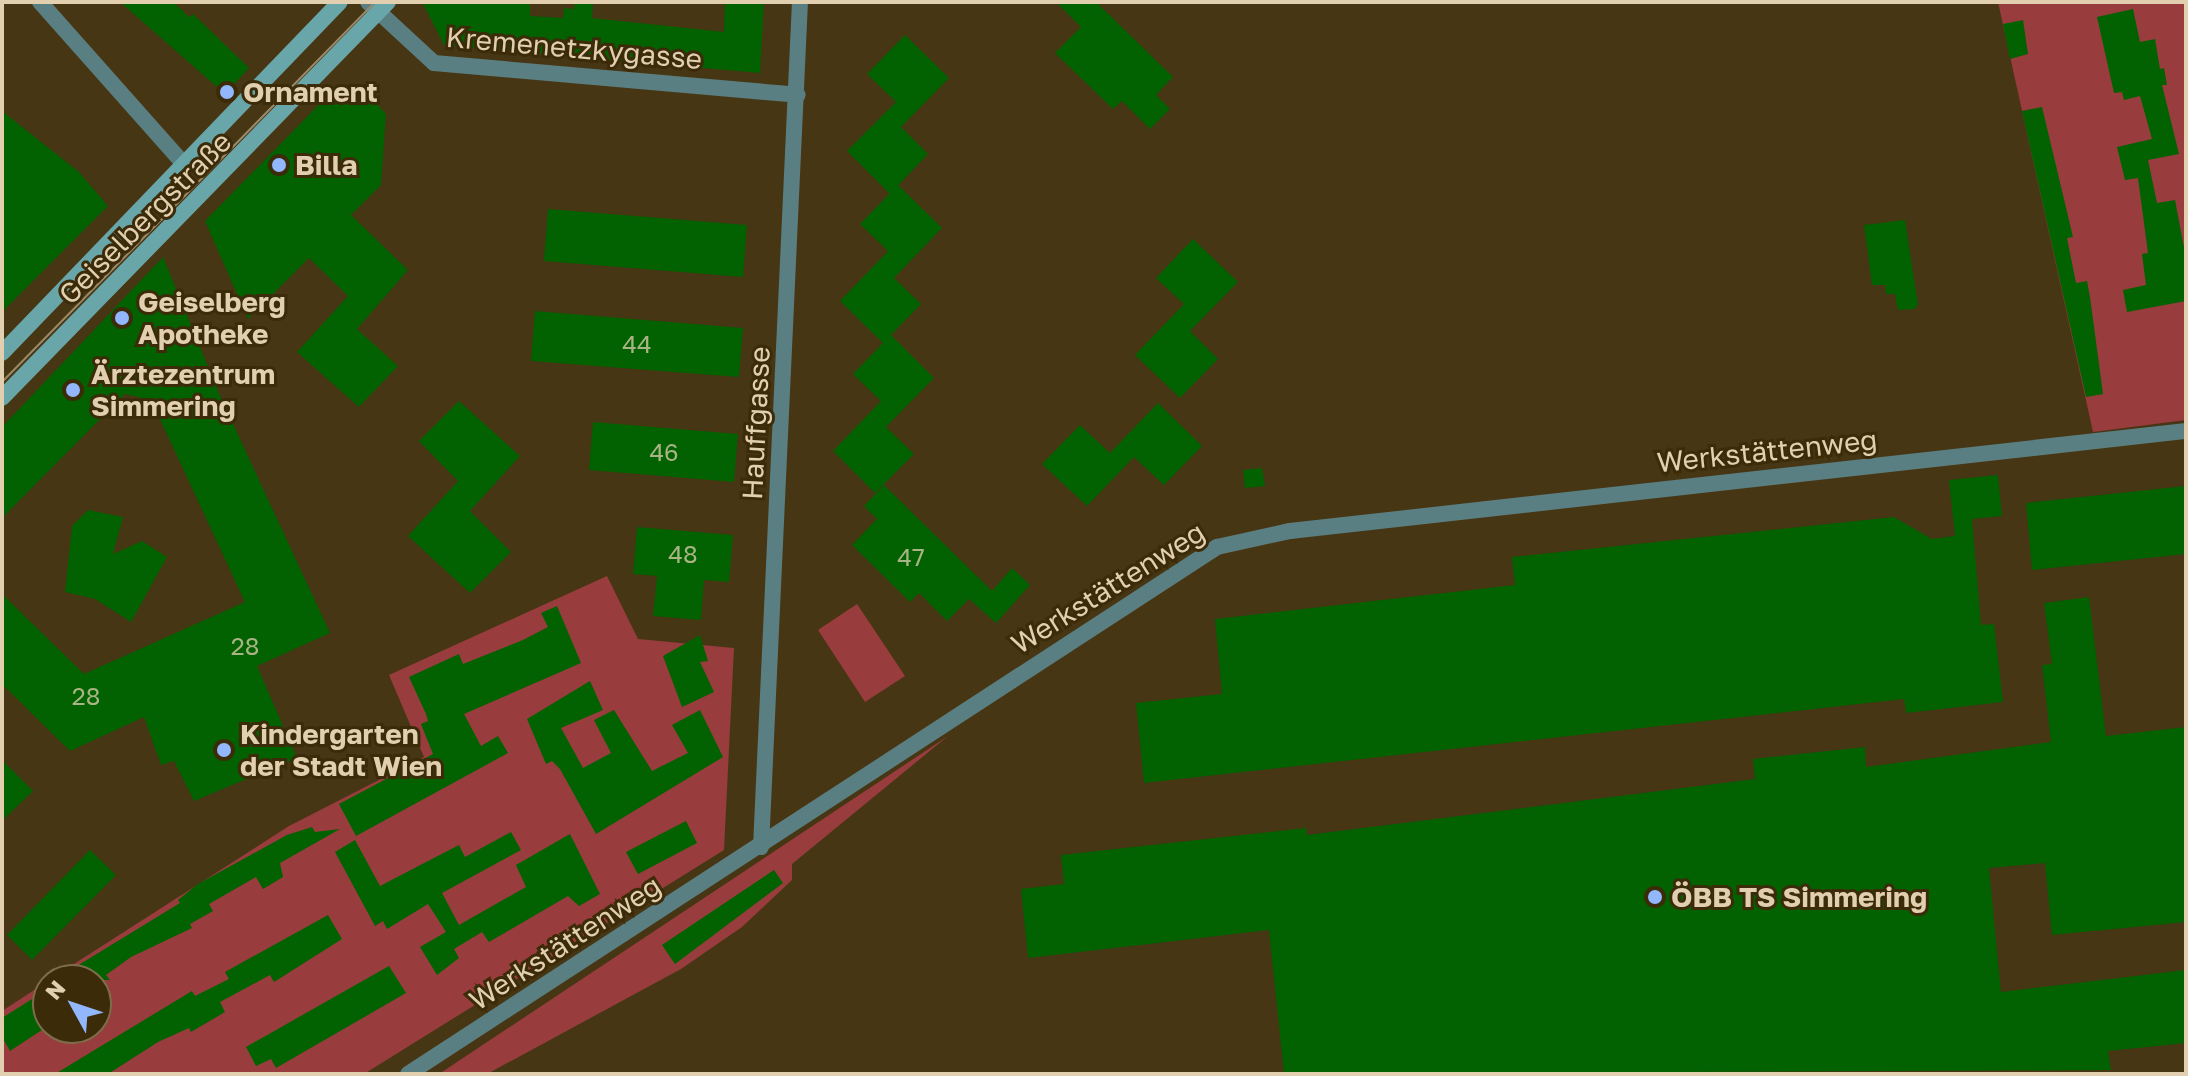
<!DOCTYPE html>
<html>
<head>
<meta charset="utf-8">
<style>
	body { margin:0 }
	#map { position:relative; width:2188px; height:1076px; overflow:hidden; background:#473613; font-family:"Golos Text",sans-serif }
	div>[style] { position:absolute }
	.green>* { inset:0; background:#983c3d }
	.building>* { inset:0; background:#026100 }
	.minor>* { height:16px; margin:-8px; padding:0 8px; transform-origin:8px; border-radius:8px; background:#5a7f82 }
	.secondary>* { height:16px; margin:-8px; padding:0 8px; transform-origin:8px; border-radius:8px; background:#69a6aa }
	.tram>* { height:2px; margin:-1px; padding:0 1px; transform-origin:1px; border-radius:1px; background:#9b8a69 }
	.dots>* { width:22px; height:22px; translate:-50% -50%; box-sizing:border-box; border:4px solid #3c2b08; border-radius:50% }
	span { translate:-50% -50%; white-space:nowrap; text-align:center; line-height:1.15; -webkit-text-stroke:6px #3c2b08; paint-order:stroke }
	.number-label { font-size:24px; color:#a9b484 }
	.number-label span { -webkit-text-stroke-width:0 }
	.street-label { font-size:28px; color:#e1cfb0 }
	.poi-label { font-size:28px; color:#e1cfb0; font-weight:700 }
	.left { translate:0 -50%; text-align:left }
	.frame { position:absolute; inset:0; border:4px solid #e1cfb0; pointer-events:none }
	.north { position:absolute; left:32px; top:964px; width:80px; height:80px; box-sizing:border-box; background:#3c2b08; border:2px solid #7e6d4b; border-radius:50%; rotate:310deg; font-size:22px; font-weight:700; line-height:32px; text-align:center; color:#e1cfb0 }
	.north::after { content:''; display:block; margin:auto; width:28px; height:36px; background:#92b7fd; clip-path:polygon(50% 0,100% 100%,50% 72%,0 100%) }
</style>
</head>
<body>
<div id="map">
	<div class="green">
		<div style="clip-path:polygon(1998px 2px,2186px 2px,2186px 420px,2093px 432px)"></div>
		<div style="clip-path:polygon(607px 576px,638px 639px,734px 648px,724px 850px,364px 1074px,2px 1074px,2px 1011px,48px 981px,48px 1028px,96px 1028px,96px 980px,49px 980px,289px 826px,424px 757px,389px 675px)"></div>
		<div style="clip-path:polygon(857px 604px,905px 676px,865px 702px,818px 630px)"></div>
		<div style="clip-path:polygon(948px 736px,792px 864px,792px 880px,742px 927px,681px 969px,487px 1074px,439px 1074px)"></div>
	</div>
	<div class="building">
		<div style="clip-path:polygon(120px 2px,173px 2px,189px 17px,193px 14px,249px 68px,225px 94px)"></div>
		<div style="clip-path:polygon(422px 2px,523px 2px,530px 5px,530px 16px,563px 18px,564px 8px,574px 9px,575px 2px,593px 2px,592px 18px,724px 32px,725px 2px,764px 2px,760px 73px,444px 45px)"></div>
		<div style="clip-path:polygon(1056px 2px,1096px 2px,1173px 77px,1156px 95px,1170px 109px,1150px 129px,1122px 101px,1113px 109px,1055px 53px,1081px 27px)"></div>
		<div style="clip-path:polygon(2133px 9px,2140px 42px,2155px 39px,2160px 69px,2164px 68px,2167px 85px,2162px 85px,2179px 154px,2148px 160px,2157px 203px,2175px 200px,2186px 258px,2186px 301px,2127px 312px,2123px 290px,2146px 285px,2142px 254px,2148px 253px,2138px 178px,2125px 180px,2117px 147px,2152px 139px,2140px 96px,2124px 100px,2122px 92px,2114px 93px,2097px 17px)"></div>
		<div style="clip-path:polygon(2023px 20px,2028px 54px,2010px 59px,2003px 24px)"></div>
		<div style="clip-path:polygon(905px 35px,949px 78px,901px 127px,928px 154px,890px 194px,847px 151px,896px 102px,867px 74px)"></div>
		<div style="clip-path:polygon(336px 87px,362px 88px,386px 114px,381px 185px,351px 215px,408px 270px,357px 329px,398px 366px,359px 407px,297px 352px,348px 296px,309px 258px,248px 319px,205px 221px)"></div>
		<div style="clip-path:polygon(2042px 107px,2073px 237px,2067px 238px,2076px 283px,2087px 281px,2090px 297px,2103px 394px,2086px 397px,2022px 111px)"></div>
		<div style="clip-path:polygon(2px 111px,79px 172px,108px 206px,2px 312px)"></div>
		<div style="clip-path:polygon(898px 185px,942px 228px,894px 278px,921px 304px,891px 335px,934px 378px,886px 427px,914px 454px,875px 493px,833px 451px,881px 401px,853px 374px,883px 343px,840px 301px,888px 251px,860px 224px)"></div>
		<div style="clip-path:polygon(548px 209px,747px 225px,743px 277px,544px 261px)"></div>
		<div style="clip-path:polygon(1905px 220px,1918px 304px,1915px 309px,1898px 310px,1895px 294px,1886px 294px,1885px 285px,1872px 285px,1864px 225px)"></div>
		<div style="clip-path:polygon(1193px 239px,1238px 282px,1190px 331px,1218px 359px,1180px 398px,1135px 355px,1184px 304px,1156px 278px)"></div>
		<div style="clip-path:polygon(163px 257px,220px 396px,330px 633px,257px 666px,297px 758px,194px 801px,174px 761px,161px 765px,144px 717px,70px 751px,2px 684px,2px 594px,84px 674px,245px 602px,151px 400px,125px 394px,2px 518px,2px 427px)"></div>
		<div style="clip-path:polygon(535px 311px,743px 328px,739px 377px,531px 361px)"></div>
		<div style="clip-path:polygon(459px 401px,520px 456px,470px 511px,511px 552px,470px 593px,408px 536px,458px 481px,419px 441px)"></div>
		<div style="clip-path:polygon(1158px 403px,1202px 446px,1164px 485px,1134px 457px,1087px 506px,1042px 464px,1080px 425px,1110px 453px)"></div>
		<div style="clip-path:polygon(593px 422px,738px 434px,734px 482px,589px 470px)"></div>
		<div style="clip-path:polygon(1262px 468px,1265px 486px,1245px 488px,1243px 470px)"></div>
		<div style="clip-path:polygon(1998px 475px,2002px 516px,1972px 519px,1981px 625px,1994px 624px,2003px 702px,1906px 713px,1904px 699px,1144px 783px,1136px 703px,1222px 694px,1215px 619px,1515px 585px,1512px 557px,1894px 517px,1932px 539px,1955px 536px,1949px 480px)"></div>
		<div style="clip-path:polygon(884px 485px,992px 591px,1012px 568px,1030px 585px,996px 623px,969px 599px,947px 621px,919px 593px,910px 602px,852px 545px,877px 519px,864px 506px)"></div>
		<div style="clip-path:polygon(2186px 486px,2186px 554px,2032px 570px,2026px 503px)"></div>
		<div style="clip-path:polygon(88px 510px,123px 517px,113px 554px,142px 541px,167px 557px,131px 622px,95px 599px,65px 592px,72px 526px)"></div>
		<div style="clip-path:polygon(637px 527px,733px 535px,729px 582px,704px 580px,701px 620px,653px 616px,657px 576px,633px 574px)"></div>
		<div style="clip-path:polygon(2089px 597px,2106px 736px,2186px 727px,2186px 922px,2052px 935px,2045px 863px,1989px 868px,2001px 992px,2186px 970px,2186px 1043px,2108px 1051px,2111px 1070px,1284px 1074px,1269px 930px,1028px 958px,1021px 889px,1064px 884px,1061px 855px,1306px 828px,1307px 835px,1755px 779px,1753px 759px,1865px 747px,1866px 767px,2051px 742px,2042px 665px,2052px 664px,2044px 603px)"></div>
		<div style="clip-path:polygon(557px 606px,581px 663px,464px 714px,481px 746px,498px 736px,508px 753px,356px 836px,339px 804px,433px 754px,421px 724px,428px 721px,426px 714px,409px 677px,459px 654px,463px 664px,523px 640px,548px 627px,541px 613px)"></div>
		<div style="clip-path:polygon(700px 635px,708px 661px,700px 662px,714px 692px,682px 707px,663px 656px)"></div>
		<div style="clip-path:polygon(590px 681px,603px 710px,561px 728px,583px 768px,611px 753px,594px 720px,614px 710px,652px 771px,688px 753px,672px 725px,700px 710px,723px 757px,596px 834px,560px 769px,552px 761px,546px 764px,527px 719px)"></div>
		<div style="clip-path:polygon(2px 760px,33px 791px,2px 821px)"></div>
		<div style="clip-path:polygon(686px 821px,697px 843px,638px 874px,626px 852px)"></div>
		<div style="clip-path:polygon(312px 827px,315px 832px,340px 829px,280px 863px,283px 877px,263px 889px,256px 877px,209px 904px,213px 911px,190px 924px,192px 928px,131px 957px,106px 975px,110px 980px,54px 980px,180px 903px,178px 900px,198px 884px,287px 835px)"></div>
		<div style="clip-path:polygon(511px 832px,521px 850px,442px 893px,459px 925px,526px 887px,516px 865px,570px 834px,600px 894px,579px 906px,568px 896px,489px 942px,482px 932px,454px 949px,459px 958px,437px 975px,420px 947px,446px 932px,428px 904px,387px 929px,383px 921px,375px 926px,335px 852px,355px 840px,380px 886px,459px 845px,465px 857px)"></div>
		<div style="clip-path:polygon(90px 850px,116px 875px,32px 960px,7px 935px)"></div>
		<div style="clip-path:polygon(774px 870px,783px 883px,675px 964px,662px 945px)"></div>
		<div style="clip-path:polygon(328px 915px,342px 939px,274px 982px,270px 975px,220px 1002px,225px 1012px,191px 1032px,189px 1028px,158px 1042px,108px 1074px,55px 1074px,192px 991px,195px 996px,229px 979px,225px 972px)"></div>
		<div style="clip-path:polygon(389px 966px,406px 993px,276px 1068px,271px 1059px,256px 1066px,246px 1047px)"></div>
		<div style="clip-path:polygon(48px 989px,48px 1026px,10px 1051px,2px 1037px,2px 1018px)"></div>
	</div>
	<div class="minor">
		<div style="left:40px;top:2px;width:217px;rotate:48.4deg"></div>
		<div style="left:368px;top:2px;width:90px;rotate:42.7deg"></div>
		<div style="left:434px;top:63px;width:365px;rotate:5deg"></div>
		<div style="left:761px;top:847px;width:846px;rotate:-87.36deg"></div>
		<div style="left:408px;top:1074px;width:966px;rotate:-33.08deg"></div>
		<div style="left:1217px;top:547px;width:75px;rotate:-12.4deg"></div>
		<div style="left:1290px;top:531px;width:902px;rotate:-6.37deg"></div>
	</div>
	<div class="secondary">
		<div style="left:2px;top:353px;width:487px;rotate:-46.1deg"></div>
		<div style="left:2px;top:398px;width:553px;rotate:-45.73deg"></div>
	</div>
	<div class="tram">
		<div style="left:2px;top:382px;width:532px;rotate:-45.53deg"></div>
	</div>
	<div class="dots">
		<div style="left:227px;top:92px;background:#92b7fd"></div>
		<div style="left:279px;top:165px;background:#92b7fd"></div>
		<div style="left:122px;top:318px;background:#92b7fd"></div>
		<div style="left:73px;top:390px;background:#92b7fd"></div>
		<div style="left:224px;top:750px;background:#92b7fd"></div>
		<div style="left:1655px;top:897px;background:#92b7fd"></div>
	</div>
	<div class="number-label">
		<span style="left:637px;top:344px">44</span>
		<span style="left:664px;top:452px">46</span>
		<span style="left:683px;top:554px">48</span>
		<span style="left:911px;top:557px">47</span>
		<span style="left:245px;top:646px">28</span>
		<span style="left:86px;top:696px">28</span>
	</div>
	<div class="street-label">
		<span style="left:574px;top:48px;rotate:5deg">Kremenetzkygasse</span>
		<span style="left:145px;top:218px;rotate:-45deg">Geiselbergstraße</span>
		<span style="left:756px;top:423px;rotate:-87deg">Hauffgasse</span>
		<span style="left:1767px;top:451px;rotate:-6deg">Werkstättenweg</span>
		<span style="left:1108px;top:588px;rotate:-32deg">Werkstättenweg</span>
		<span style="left:565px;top:943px;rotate:-33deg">Werkstättenweg</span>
	</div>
	<div class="poi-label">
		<span class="left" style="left:243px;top:92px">Ornament</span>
		<span class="left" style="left:295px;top:165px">Billa</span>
		<span class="left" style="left:138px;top:318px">Geiselberg<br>Apotheke</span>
		<span class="left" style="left:91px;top:390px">Ärztezentrum<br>Simmering</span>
		<span class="left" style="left:240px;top:750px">Kindergarten<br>der Stadt Wien</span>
		<span class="left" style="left:1671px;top:897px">ÖBB TS Simmering</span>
	</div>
	<div class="frame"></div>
	<div class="north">N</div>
</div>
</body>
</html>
